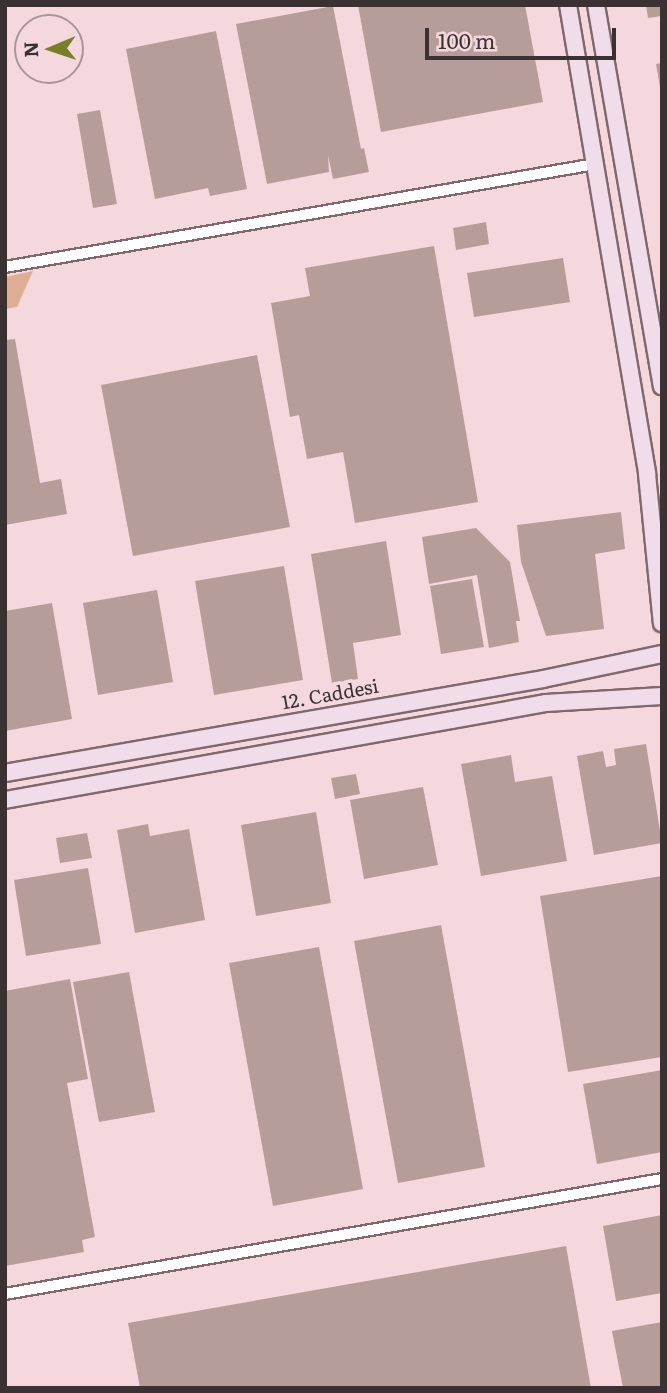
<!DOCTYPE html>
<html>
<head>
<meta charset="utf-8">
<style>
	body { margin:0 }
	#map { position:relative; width:667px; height:1393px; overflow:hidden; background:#f4d8de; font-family:Literata,serif }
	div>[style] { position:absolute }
	.green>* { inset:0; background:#dead95 }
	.building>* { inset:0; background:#b79d9a }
	.roads { filter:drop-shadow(2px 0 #80686d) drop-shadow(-2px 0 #80686d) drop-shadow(0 2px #80686d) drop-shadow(0 -2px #80686d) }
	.street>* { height:10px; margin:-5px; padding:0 5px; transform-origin:5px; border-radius:5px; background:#fff }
	.secondary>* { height:16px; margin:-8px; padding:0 8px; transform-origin:8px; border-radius:8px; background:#f1dcea }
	span { translate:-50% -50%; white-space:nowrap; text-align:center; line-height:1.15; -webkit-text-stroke:7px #f4d8de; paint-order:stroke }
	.street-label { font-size:19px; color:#3b3032 }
	.frame { position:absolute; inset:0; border:7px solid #3b3032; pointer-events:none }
	.north { position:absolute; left:14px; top:14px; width:70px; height:70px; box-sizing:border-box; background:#f4d8de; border:2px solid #aa9599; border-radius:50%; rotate:268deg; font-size:19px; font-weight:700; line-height:28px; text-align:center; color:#3b3032 }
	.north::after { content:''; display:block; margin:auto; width:24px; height:32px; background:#777f2a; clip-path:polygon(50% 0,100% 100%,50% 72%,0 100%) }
	.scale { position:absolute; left:425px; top:28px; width:191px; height:32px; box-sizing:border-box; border:4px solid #3b3032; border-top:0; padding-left:9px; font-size:21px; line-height:24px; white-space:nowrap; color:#3b3032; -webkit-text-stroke:5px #f4d8de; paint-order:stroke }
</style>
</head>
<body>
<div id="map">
	<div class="green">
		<div style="clip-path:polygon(33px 271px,17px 307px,5px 309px,5px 277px)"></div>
	</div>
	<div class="building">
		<div style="clip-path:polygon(358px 5px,525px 5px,543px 102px,381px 132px)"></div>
		<div style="clip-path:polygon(646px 5px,662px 5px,662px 16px,648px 18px)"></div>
		<div style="clip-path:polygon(333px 6px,361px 149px,364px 148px,369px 172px,333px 179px,328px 155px,329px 172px,267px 184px,236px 24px)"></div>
		<div style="clip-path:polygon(216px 31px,247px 189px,210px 196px,208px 188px,155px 199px,126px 49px)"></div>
		<div style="clip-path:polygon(662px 63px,662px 87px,660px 87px,656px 64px)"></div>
		<div style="clip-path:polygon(100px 110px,117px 204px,93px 208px,77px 114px)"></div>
		<div style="clip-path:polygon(486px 222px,489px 244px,456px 250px,453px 228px)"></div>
		<div style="clip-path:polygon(434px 246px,478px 502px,355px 523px,343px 452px,307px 459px,299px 415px,290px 417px,271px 303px,310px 296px,305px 268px)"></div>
		<div style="clip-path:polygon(563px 258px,570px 302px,474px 317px,467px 273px)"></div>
		<div style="clip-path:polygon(15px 339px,40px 483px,61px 479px,67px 514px,5px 525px,5px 340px)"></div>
		<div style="clip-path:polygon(257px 355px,290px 527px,133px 556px,101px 385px)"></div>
		<div style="clip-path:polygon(621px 512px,625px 549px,595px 554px,604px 629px,546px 636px,521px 562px,517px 525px)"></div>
		<div style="clip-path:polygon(476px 528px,510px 562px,520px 621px,516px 621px,519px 642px,489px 648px,477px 575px,429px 584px,422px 537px)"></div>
		<div style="clip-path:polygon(386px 541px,401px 635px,353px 643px,358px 679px,332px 683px,311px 554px)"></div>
		<div style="clip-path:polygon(284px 566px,303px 680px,214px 695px,195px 581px)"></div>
		<div style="clip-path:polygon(472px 579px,484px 647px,441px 654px,430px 586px)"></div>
		<div style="clip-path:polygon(157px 590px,173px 682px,98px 695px,83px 603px)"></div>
		<div style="clip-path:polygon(52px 603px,72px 719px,5px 731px,5px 611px)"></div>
		<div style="clip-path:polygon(646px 744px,662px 843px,594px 855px,577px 756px,603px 751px,606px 767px,616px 765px,614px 749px)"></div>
		<div style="clip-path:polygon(511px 755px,515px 782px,552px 776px,567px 861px,481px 876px,461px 764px)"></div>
		<div style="clip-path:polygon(356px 774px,360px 794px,335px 799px,331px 778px)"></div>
		<div style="clip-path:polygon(423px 787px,438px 865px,364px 879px,350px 800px)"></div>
		<div style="clip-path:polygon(316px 812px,331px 903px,256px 916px,241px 825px)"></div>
		<div style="clip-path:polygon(148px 824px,150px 836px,189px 829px,205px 920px,135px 933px,117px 830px)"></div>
		<div style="clip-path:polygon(87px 833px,92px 858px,60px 863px,56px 838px)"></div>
		<div style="clip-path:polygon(88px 868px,101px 944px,26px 956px,14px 880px)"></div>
		<div style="clip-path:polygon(662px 876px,662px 1057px,568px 1072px,540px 896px)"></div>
		<div style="clip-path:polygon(441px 925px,485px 1167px,398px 1183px,354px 941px)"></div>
		<div style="clip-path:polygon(319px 947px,363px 1189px,273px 1206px,229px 963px)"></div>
		<div style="clip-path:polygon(129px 972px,155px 1112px,99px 1122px,73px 982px)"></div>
		<div style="clip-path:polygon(70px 979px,88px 1079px,67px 1083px,95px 1237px,82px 1240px,84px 1252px,5px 1266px,5px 991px)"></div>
		<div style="clip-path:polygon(662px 1070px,662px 1152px,597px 1164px,583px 1084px)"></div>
		<div style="clip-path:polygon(662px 1215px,662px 1293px,616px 1301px,603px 1226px)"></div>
		<div style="clip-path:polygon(566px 1246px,591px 1388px,140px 1388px,128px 1323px)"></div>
		<div style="clip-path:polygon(662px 1322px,662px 1388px,623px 1388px,612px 1331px)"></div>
	</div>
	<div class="roads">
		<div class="street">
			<div style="left:5px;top:267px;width:599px;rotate:-9.9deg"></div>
			<div style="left:5px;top:1294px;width:667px;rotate:-9.93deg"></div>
		</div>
		<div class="secondary">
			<div style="left:568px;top:5px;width:476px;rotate:80.4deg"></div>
			<div style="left:647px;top:474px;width:150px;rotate:84.3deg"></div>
			<div style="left:596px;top:5px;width:387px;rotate:80.2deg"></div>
			<div style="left:5px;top:773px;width:546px;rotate:-9.91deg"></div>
			<div style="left:543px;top:679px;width:122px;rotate:-11.9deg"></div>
			<div style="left:5px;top:800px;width:550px;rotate:-10.16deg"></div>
			<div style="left:546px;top:703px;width:116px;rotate:-3.5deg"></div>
		</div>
	</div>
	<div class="street-label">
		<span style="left:330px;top:694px;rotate:-10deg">12. Caddesi</span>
	</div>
	<div class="frame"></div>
	<div class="north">N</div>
	<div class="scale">100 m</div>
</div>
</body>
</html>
